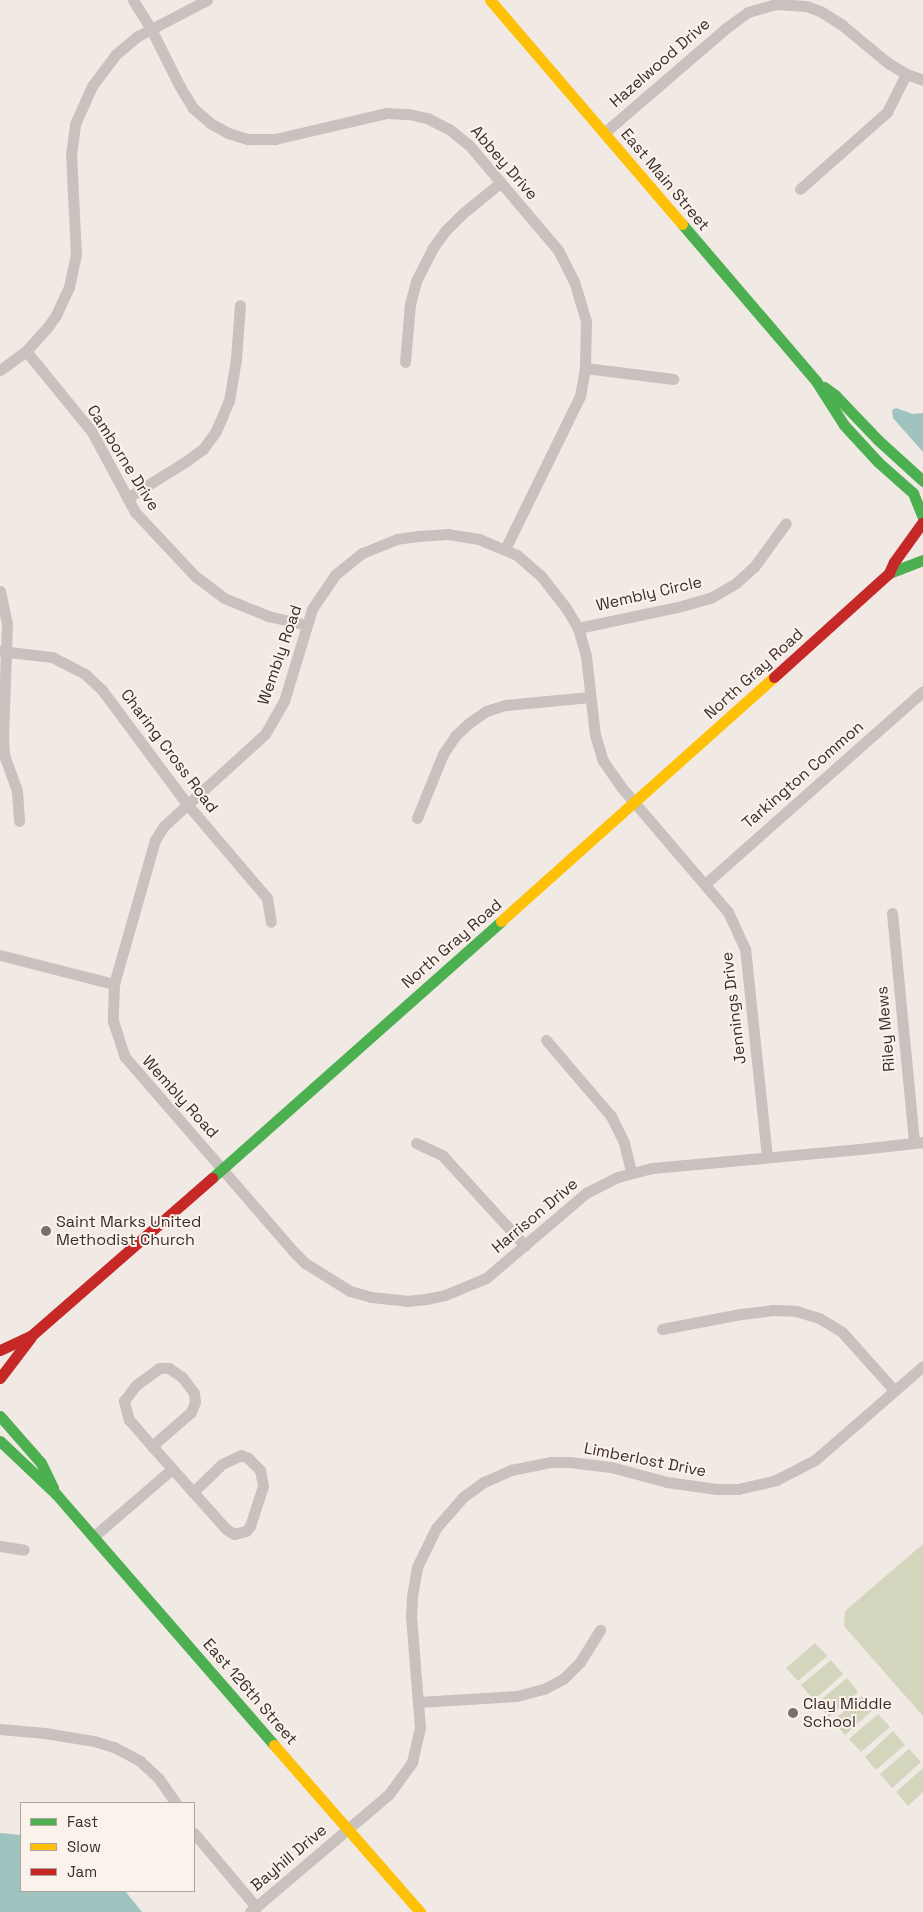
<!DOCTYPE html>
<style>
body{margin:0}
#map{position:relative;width:923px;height:1912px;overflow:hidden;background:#f0e9e4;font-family:"Space Grotesk",sans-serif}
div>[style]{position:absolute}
.green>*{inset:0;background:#d4d5bd}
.water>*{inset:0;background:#9fc4bf}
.street>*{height:11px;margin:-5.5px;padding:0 5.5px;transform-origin:5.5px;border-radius:5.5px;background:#c9c1bd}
.fast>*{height:11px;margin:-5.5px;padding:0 5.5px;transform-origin:5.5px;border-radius:5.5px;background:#4caf50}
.slow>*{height:11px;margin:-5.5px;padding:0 5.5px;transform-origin:5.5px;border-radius:5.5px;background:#ffc107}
.jam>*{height:11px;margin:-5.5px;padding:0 5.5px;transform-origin:5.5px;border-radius:5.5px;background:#c62828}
.dots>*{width:14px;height:14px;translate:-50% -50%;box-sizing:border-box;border:2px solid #fbf2ec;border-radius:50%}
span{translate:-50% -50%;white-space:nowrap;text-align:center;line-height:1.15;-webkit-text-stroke:4px #fbf2ec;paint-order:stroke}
.street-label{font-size:16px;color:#3b2d2a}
.poi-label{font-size:16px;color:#3b2d2a}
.left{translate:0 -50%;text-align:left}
.legend{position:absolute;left:20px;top:1802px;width:175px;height:90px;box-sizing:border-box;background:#fbf2ec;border:1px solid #aea39e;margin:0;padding:6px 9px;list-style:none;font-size:15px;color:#3b2d2a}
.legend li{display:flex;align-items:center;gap:10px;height:25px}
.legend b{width:25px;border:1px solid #aea39e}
</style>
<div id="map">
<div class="green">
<div style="clip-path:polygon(923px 1544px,923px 1716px,844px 1626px,845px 1611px)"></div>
<div style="clip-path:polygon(815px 1643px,827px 1656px,798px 1681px,786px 1668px)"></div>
<div style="clip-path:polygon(831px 1660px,843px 1674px,814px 1700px,801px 1685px)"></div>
<div style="clip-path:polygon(847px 1678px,858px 1692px,829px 1717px,817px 1703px)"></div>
<div style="clip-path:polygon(862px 1696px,874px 1709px,845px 1735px,833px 1721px)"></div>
<div style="clip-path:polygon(878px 1714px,890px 1727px,861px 1752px,849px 1739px)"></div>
<div style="clip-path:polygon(893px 1731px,905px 1745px,876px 1770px,865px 1757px)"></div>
<div style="clip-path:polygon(909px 1749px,921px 1762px,892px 1788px,880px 1774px)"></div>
<div style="clip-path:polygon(923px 1768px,923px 1792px,908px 1806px,896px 1792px)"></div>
</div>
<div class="water">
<div style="clip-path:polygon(896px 408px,913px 414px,923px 413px,923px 452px,893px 418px,892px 410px)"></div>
<div style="clip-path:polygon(0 1833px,21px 1835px,21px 1891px,125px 1891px,142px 1912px,0 1912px)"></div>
</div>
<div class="street">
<div style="left:133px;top:0;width:34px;rotate:58deg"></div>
<div style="left:151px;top:29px;width:63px;rotate:63.4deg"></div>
<div style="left:179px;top:85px;width:27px;rotate:59deg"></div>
<div style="left:193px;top:108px;width:23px;rotate:41deg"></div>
<div style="left:210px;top:123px;width:21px;rotate:29deg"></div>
<div style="left:228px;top:133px;width:21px;rotate:17deg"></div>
<div style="left:248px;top:139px;width:27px"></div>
<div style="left:275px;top:139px;width:115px;rotate:-13.1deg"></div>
<div style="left:387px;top:113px;width:22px;rotate:3deg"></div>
<div style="left:409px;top:114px;width:18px;rotate:13deg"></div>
<div style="left:427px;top:118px;width:25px;rotate:27deg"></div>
<div style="left:449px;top:129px;width:26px;rotate:39deg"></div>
<div style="left:469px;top:145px;width:138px;rotate:49.7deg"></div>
<div style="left:558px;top:250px;width:35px;rotate:63deg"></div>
<div style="left:574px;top:281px;width:42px;rotate:73.3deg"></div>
<div style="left:586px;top:321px;width:47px;rotate:91.2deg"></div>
<div style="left:585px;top:368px;width:28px;rotate:100deg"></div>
<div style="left:580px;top:396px;width:170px;rotate:116.1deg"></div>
<div style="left:604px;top:133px;width:161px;rotate:-40.7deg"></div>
<div style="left:726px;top:28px;width:27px;rotate:-36deg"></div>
<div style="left:748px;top:12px;width:29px;rotate:-16deg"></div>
<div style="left:776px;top:4px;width:30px;rotate:4deg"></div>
<div style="left:806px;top:6px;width:15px;rotate:20deg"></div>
<div style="left:820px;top:11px;width:26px;rotate:32deg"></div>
<div style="left:842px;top:25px;width:60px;rotate:39.6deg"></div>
<div style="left:888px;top:63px;width:21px;rotate:31deg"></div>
<div style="left:906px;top:74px;width:18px;rotate:19deg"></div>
<div style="left:800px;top:189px;width:116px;rotate:-41.5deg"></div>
<div style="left:887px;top:112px;width:42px;rotate:-63.4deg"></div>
<div style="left:26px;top:351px;width:104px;rotate:50.8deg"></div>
<div style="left:92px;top:432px;width:91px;rotate:61.7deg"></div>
<div style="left:135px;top:512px;width:88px;rotate:46.8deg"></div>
<div style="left:195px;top:576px;width:36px;rotate:37deg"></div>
<div style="left:224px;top:598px;width:48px;rotate:22.2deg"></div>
<div style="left:268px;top:616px;width:40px;rotate:13deg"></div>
<div style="left:405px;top:362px;width:58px;rotate:-85.1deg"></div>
<div style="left:410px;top:304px;width:24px;rotate:-75deg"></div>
<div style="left:416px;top:281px;width:36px;rotate:-63deg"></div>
<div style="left:432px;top:249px;width:22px;rotate:-54deg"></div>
<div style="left:445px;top:231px;width:24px;rotate:-45deg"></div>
<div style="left:462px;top:214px;width:49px;rotate:-39.2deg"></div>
<div style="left:585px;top:368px;width:89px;rotate:7.1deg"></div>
<div style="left:0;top:370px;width:32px;rotate:-36deg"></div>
<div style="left:26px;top:351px;width:31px;rotate:-48deg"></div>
<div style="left:47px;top:328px;width:16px;rotate:-55deg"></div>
<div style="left:56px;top:315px;width:31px;rotate:-65deg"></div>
<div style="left:69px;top:287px;width:33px;rotate:-78deg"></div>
<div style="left:76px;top:255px;width:101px;rotate:-92.8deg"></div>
<div style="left:71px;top:154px;width:30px;rotate:-82deg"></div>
<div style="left:75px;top:124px;width:42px;rotate:-65.9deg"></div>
<div style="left:92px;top:86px;width:39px;rotate:-53deg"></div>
<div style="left:115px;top:55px;width:30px;rotate:-40deg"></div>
<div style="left:138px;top:36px;width:78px;rotate:-27.6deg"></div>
<div style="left:127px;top:498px;width:68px;rotate:-31.8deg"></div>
<div style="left:185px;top:462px;width:22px;rotate:-36deg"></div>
<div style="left:203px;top:449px;width:22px;rotate:-54deg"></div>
<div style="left:216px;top:431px;width:33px;rotate:-67deg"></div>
<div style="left:229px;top:401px;width:43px;rotate:-80.5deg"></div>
<div style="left:236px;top:359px;width:54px;rotate:-85.8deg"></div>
<div style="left:0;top:591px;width:33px;rotate:78deg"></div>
<div style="left:7px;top:623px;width:113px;rotate:92deg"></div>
<div style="left:3px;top:736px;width:19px;rotate:87deg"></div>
<div style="left:4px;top:755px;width:38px;rotate:70deg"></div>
<div style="left:17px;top:791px;width:30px;rotate:86deg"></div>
<div style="left:578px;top:628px;width:102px;rotate:-11.9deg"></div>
<div style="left:678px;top:607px;width:35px;rotate:-16deg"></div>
<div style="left:712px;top:597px;width:28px;rotate:-30deg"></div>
<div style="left:736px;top:583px;width:24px;rotate:-42deg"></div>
<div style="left:754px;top:567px;width:54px;rotate:-54deg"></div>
<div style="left:0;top:651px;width:52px;rotate:6.6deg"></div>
<div style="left:52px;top:657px;width:37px;rotate:27deg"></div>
<div style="left:85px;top:674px;width:23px;rotate:43deg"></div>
<div style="left:102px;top:690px;width:142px;rotate:53.3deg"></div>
<div style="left:187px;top:804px;width:123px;rotate:49.6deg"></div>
<div style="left:267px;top:898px;width:24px;rotate:81deg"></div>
<div style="left:417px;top:818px;width:69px;rotate:-67.9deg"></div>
<div style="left:443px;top:754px;width:22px;rotate:-56deg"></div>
<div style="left:455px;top:736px;width:19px;rotate:-43deg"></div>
<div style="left:469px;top:723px;width:21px;rotate:-35deg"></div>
<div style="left:486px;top:711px;width:21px;rotate:-17deg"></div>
<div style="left:506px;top:705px;width:84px;rotate:-5.4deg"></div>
<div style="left:705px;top:884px;width:291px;rotate:-41.5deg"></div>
<div style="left:892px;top:913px;width:231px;rotate:84.5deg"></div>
<div style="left:0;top:955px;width:118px;rotate:14.3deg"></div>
<div style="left:546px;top:1040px;width:100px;rotate:49.5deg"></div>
<div style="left:611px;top:1116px;width:30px;rotate:64deg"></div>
<div style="left:624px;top:1143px;width:30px;rotate:76deg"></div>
<div style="left:416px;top:1143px;width:29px;rotate:25deg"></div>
<div style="left:442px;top:1155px;width:123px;rotate:47.6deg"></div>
<div style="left:767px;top:1157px;width:209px;rotate:-96deg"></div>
<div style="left:745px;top:949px;width:41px;rotate:-114.7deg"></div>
<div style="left:728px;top:912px;width:163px;rotate:-130.5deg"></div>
<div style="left:622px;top:788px;width:33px;rotate:-125deg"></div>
<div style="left:603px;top:761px;width:27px;rotate:-107deg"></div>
<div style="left:595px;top:735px;width:80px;rotate:-96.5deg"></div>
<div style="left:586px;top:656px;width:29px;rotate:-106deg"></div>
<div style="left:578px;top:628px;width:23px;rotate:-121deg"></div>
<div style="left:566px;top:608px;width:41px;rotate:-128deg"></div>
<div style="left:541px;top:576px;width:32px;rotate:-139deg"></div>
<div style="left:517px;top:555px;width:41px;rotate:-157.2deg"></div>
<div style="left:479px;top:539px;width:31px;rotate:-171deg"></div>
<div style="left:448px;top:534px;width:30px;rotate:176deg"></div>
<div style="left:418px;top:536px;width:21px;rotate:172deg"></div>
<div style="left:397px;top:539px;width:38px;rotate:158deg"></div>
<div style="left:362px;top:553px;width:35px;rotate:141deg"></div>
<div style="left:335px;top:575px;width:41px;rotate:124.1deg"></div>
<div style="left:312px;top:609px;width:96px;rotate:106.9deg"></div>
<div style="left:284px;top:701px;width:38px;rotate:120deg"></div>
<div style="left:265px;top:734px;width:137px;rotate:137.7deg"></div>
<div style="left:164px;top:826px;width:17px;rotate:123deg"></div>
<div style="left:155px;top:840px;width:150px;rotate:105.9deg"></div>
<div style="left:114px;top:984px;width:37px;rotate:92deg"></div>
<div style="left:113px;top:1021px;width:38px;rotate:72deg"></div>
<div style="left:125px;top:1057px;width:257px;rotate:49.1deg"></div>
<div style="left:293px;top:1251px;width:17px;rotate:45deg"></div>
<div style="left:305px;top:1263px;width:53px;rotate:31.9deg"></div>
<div style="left:350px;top:1291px;width:22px;rotate:16deg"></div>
<div style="left:371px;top:1297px;width:36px;rotate:6deg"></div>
<div style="left:407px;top:1301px;width:19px;rotate:-6deg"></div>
<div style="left:426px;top:1299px;width:19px;rotate:-12deg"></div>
<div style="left:445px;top:1295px;width:44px;rotate:-22.5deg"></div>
<div style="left:486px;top:1278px;width:131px;rotate:-40.4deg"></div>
<div style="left:586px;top:1193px;width:36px;rotate:-27deg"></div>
<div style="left:618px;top:1177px;width:35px;rotate:-15deg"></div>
<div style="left:652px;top:1168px;width:209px;rotate:-5.2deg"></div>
<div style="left:860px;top:1149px;width:63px;rotate:-6.3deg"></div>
<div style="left:662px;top:1329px;width:80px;rotate:-10.8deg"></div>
<div style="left:741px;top:1314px;width:31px;rotate:-7deg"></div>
<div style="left:772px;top:1310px;width:24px;rotate:2deg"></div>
<div style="left:796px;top:1311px;width:24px;rotate:17deg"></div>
<div style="left:819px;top:1318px;width:27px;rotate:31deg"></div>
<div style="left:842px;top:1332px;width:78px;rotate:48.1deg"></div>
<div style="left:159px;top:1368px;width:10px"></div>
<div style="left:169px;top:1368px;width:16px;rotate:35deg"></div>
<div style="left:182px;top:1377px;width:20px;rotate:53deg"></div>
<div style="left:194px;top:1393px;width:9px;rotate:84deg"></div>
<div style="left:195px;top:1402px;width:11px;rotate:112deg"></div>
<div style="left:191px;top:1412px;width:52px;rotate:138.9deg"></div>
<div style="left:152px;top:1446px;width:35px;rotate:-131deg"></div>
<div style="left:129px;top:1420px;width:20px;rotate:-105deg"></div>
<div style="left:124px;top:1401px;width:20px;rotate:-53deg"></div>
<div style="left:136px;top:1385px;width:29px;rotate:-36deg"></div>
<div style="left:152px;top:1446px;width:62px;rotate:48.3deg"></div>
<div style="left:241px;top:1455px;width:8px;rotate:23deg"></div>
<div style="left:248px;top:1458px;width:17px;rotate:45deg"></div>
<div style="left:260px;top:1470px;width:16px;rotate:79deg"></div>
<div style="left:263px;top:1486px;width:42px;rotate:108deg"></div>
<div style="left:250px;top:1526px;width:6px;rotate:129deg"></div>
<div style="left:246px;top:1531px;width:12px;rotate:166deg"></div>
<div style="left:234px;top:1534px;width:9px;rotate:-148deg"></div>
<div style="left:226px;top:1529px;width:50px;rotate:-131.7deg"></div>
<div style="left:193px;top:1492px;width:40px;rotate:-44deg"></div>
<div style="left:222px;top:1464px;width:21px;rotate:-25deg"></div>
<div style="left:93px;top:1537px;width:104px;rotate:-40.7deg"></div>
<div style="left:0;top:1546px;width:24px;rotate:9deg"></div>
<div style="left:418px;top:1702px;width:99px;rotate:-3.5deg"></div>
<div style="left:517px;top:1696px;width:28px;rotate:-15deg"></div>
<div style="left:544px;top:1689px;width:21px;rotate:-28deg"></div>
<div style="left:563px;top:1679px;width:24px;rotate:-45deg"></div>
<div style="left:580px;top:1662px;width:38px;rotate:-58deg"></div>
<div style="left:0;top:1729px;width:45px;rotate:5.1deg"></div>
<div style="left:45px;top:1733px;width:50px;rotate:9.3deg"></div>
<div style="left:94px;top:1741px;width:21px;rotate:17deg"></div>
<div style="left:114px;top:1747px;width:30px;rotate:28deg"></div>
<div style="left:140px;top:1761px;width:26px;rotate:43deg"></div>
<div style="left:159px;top:1779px;width:29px;rotate:55deg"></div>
<div style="left:194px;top:1833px;width:97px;rotate:50deg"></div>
<div style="left:250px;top:1912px;width:182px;rotate:-40.3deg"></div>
<div style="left:389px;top:1794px;width:39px;rotate:-54deg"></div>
<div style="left:412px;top:1762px;width:35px;rotate:-77deg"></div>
<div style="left:420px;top:1728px;width:111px;rotate:-94.6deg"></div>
<div style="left:411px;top:1617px;width:21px;rotate:-87deg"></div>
<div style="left:412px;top:1596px;width:29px;rotate:-80deg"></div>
<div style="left:417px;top:1567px;width:43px;rotate:-64deg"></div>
<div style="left:436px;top:1528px;width:41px;rotate:-48.9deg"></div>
<div style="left:463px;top:1497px;width:26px;rotate:-36deg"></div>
<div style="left:484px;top:1482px;width:30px;rotate:-24deg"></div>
<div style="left:511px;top:1470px;width:41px;rotate:-11.3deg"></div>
<div style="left:551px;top:1462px;width:18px"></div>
<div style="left:569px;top:1462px;width:42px;rotate:6.8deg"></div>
<div style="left:611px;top:1467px;width:58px;rotate:15deg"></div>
<div style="left:667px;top:1482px;width:50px;rotate:8deg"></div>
<div style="left:717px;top:1489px;width:21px"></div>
<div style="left:738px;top:1489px;width:39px;rotate:-13deg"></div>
<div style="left:776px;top:1480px;width:44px;rotate:-27.1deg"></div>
<div style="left:815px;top:1460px;width:143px;rotate:-41deg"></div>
</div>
<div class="fast">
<div style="left:682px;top:224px;width:206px;rotate:49.5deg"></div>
<div style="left:816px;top:381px;width:52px;rotate:57.5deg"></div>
<div style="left:844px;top:425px;width:50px;rotate:47.4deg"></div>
<div style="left:878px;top:462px;width:47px;rotate:41.5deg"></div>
<div style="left:913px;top:493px;width:27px;rotate:68deg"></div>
<div style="left:824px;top:387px;width:14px;rotate:36deg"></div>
<div style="left:835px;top:395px;width:62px;rotate:46.3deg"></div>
<div style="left:878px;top:440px;width:61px;rotate:42.3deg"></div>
<div style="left:889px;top:573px;width:36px;rotate:-21deg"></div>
<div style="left:212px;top:1178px;width:387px;rotate:-41.6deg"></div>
<div style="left:0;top:1416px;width:62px;rotate:48.9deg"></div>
<div style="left:41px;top:1463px;width:28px;rotate:64deg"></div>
<div style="left:0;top:1441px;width:77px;rotate:43.4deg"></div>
<div style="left:56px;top:1494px;width:332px;rotate:49deg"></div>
</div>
<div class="slow">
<div style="left:490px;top:0;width:295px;rotate:49.4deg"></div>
<div style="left:501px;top:921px;width:366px;rotate:-41.8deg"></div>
<div style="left:274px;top:1745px;width:222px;rotate:48.8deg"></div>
</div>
<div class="jam">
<div style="left:774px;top:677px;width:155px;rotate:-42.1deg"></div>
<div style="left:889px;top:573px;width:12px;rotate:-66deg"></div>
<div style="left:894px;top:562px;width:48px;rotate:-54.3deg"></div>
<div style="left:0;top:1350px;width:35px;rotate:-25deg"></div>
<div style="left:32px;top:1335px;width:239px;rotate:-41.1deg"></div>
<div style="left:0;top:1378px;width:51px;rotate:-52.9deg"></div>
</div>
<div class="dots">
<div style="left:46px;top:1231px;background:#7a6f6b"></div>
<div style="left:793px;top:1713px;background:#7a6f6b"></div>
</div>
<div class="street-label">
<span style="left:660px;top:63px;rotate:-41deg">Hazelwood Drive</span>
<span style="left:504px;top:163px;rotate:49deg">Abbey Drive</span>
<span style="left:665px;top:180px;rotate:50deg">East Main Street</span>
<span style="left:123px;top:458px;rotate:58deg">Camborne Drive</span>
<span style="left:649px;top:594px;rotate:-13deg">Wembly Circle</span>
<span style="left:280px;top:655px;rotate:-71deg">Wembly Road</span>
<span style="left:754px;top:674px;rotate:-42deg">North Gray Road</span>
<span style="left:169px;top:751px;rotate:53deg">Charing Cross Road</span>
<span style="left:803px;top:775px;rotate:-41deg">Tarkington Common</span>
<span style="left:452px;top:944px;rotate:-41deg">North Gray Road</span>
<span style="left:734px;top:1008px;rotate:-97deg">Jennings Drive</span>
<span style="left:886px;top:1029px;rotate:-95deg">Riley Mews</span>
<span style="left:180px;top:1097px;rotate:48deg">Wembly Road</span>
<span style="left:535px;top:1216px;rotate:-40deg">Harrison Drive</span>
<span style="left:645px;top:1460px;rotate:11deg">Limberlost Drive</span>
<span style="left:250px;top:1692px;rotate:49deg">East 126th Street</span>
<span style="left:289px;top:1858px;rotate:-40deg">Bayhill Drive</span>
</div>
<div class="poi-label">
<span class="left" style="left:56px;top:1231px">Saint Marks United<br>Methodist Church</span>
<span class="left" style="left:803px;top:1713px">Clay Middle<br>School</span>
</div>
<ul class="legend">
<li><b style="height:6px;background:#4caf50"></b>Fast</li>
<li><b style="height:6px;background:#ffc107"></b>Slow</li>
<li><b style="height:6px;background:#c62828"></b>Jam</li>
</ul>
</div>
